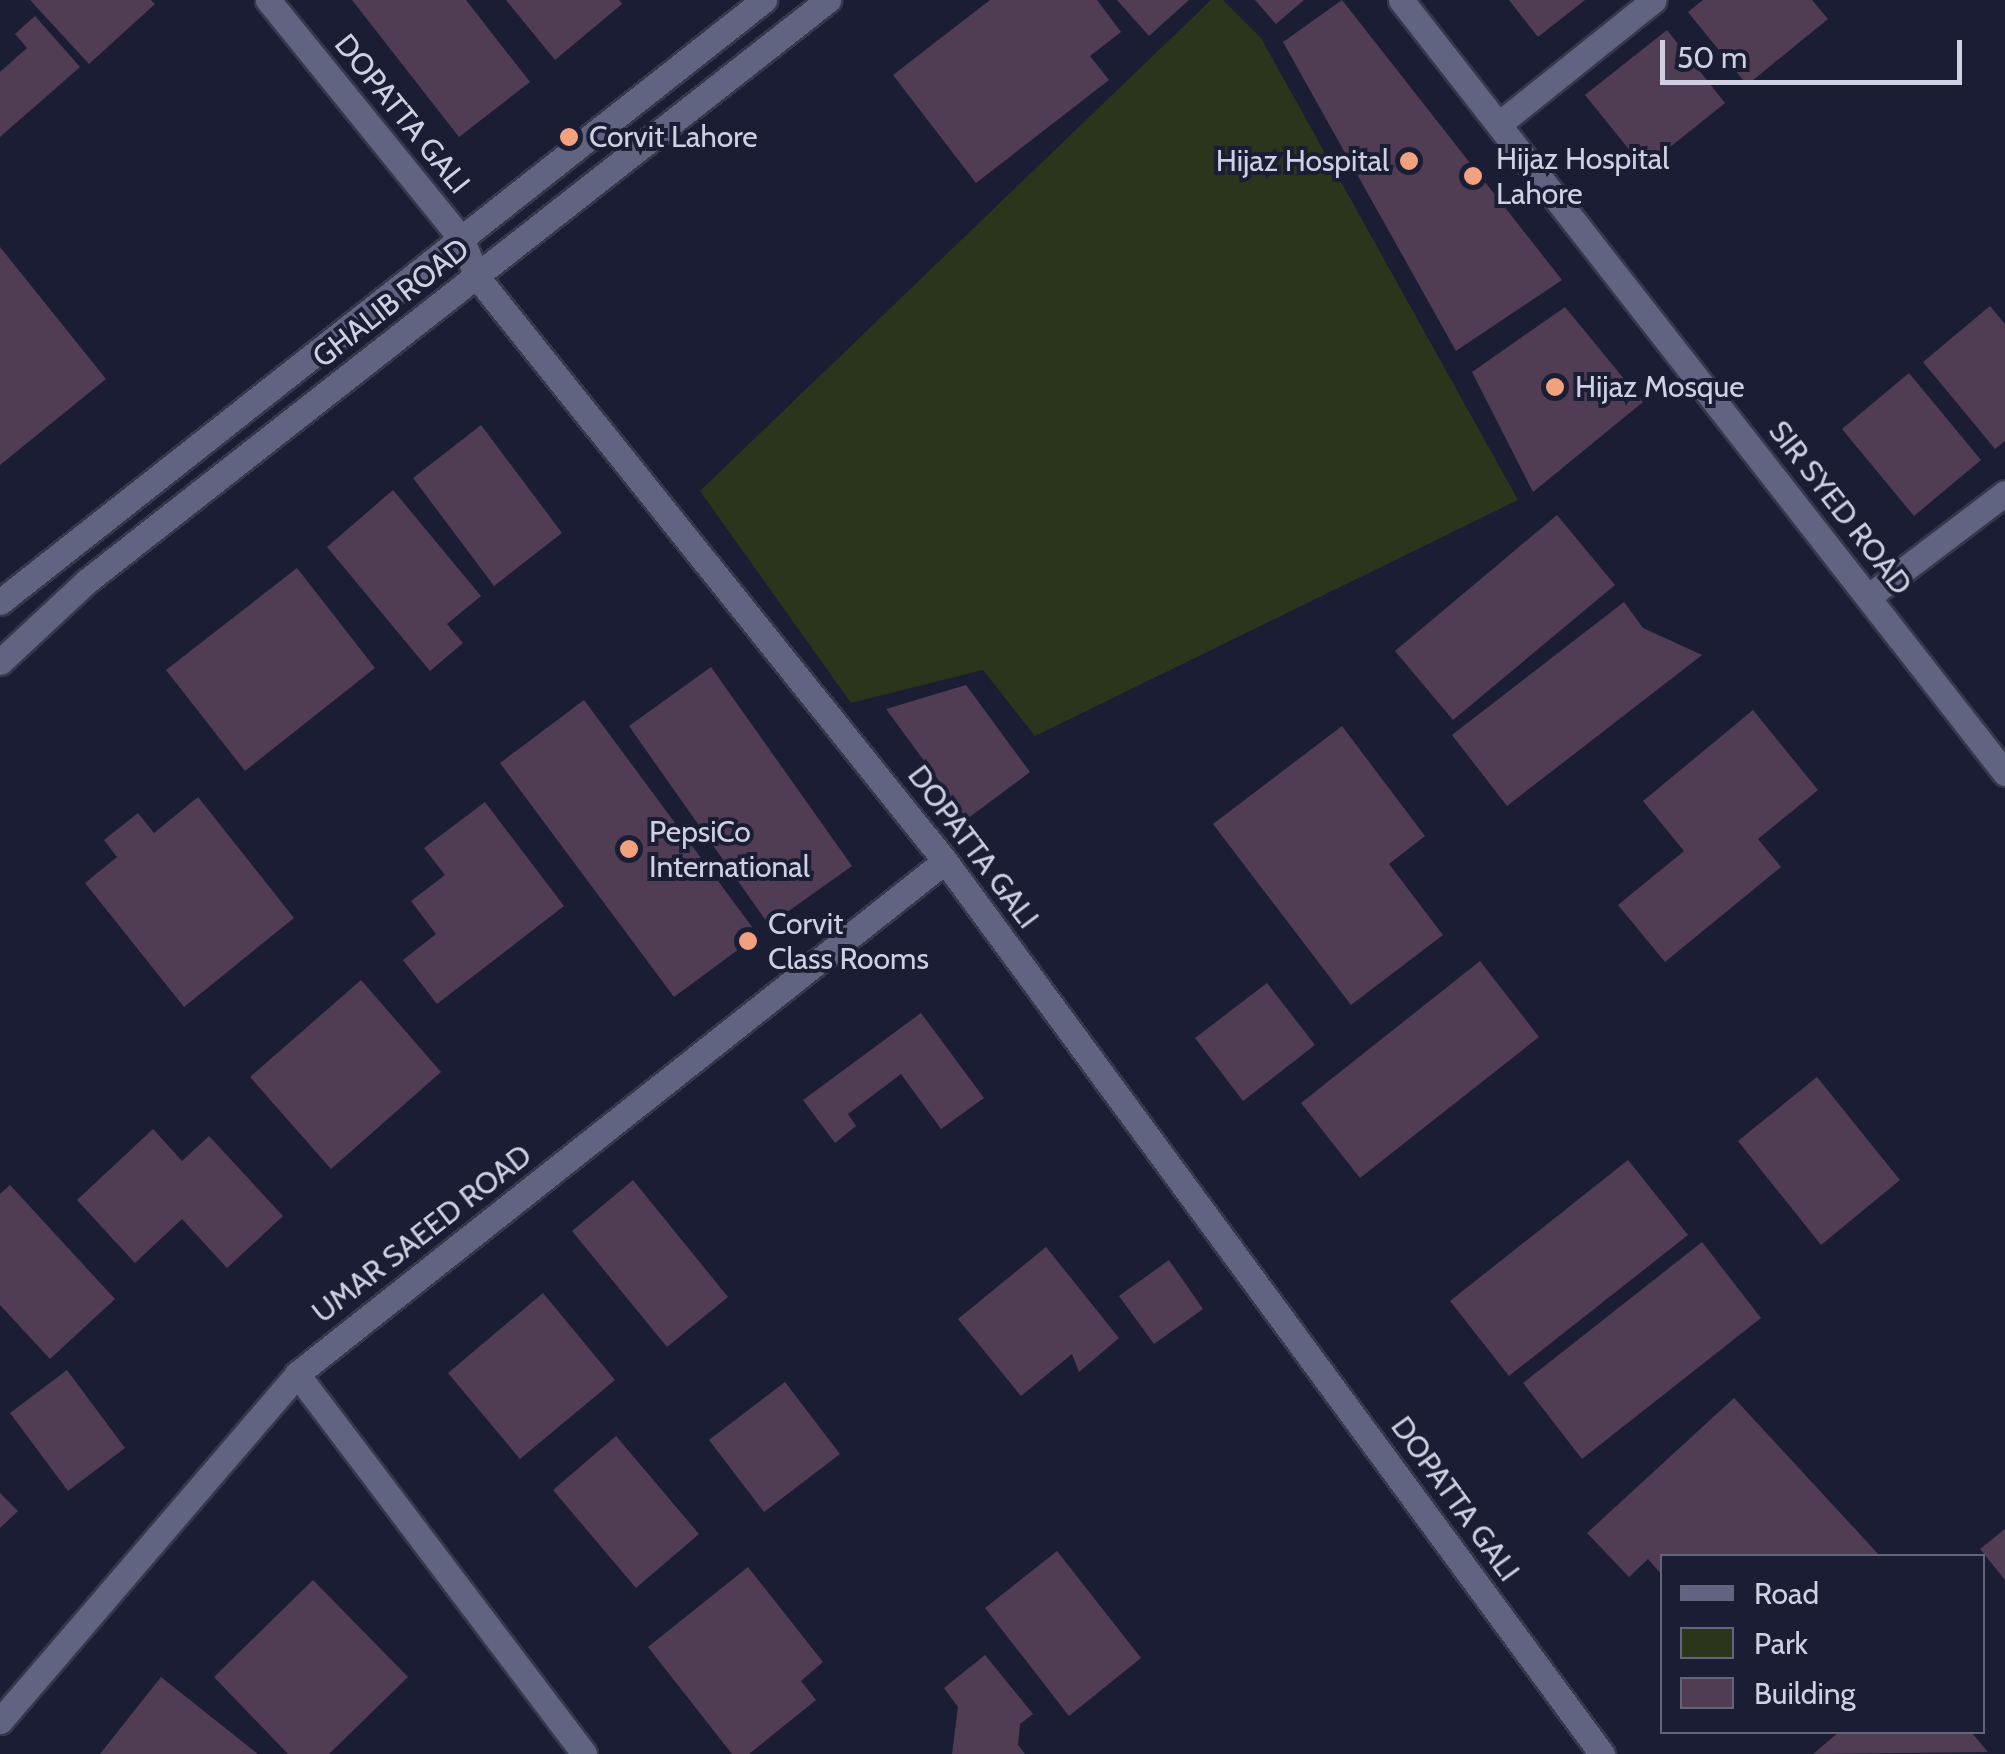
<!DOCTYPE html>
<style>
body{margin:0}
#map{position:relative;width:2005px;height:1754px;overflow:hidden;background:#1b1d35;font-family:Cabin,sans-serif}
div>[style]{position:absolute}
.green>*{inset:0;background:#2b351b}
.building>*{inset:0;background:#503d54}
.roads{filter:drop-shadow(2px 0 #37374c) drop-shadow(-2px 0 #37374c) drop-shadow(0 2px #37374c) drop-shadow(0 -2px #37374c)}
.minor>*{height:25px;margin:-12.5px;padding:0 12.5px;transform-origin:12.5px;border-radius:12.5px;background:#606480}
.dots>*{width:28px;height:28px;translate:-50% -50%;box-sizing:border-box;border:5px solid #1b1d35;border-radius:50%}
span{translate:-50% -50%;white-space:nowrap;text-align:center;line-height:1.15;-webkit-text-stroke:8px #1b1d35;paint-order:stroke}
.street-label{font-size:30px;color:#cfd1e2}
.poi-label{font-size:30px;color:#cfd1e2}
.left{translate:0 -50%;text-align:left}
.right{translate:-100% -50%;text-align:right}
.legend{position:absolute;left:1660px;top:1554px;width:325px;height:180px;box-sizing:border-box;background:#1b1d35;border:2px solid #63657a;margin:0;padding:12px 18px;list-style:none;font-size:30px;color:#cfd1e2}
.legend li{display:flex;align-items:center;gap:20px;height:50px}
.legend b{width:50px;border:2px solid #63657a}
.scale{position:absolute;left:1660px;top:40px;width:302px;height:45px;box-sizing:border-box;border:5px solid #cfd1e2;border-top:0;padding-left:12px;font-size:30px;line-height:35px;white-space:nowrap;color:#cfd1e2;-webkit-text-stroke:8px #1b1d35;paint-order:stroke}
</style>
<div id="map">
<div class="green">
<div style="clip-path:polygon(1211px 0,1223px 0,1261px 38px,1518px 500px,1035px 736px,983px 670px,851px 703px,700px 491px)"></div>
</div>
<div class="building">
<div style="clip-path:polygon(30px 0,151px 0,155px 4px,89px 64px)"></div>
<div style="clip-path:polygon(352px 0,466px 0,530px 82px,459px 137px)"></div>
<div style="clip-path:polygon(506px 0,619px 0,622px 4px,555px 60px)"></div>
<div style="clip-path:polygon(990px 0,1097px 0,1121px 32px,1090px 56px,1109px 80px,976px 183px,893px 75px)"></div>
<div style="clip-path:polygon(1117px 0,1189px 0,1149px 36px)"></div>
<div style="clip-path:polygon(1255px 0,1304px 0,1276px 24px)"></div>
<div style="clip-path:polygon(1342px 0,1562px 280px,1456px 351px,1283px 42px)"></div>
<div style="clip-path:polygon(1509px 0,1585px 0,1538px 37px)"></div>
<div style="clip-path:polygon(1703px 0,1812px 0,1828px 19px,1747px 85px,1688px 12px)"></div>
<div style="clip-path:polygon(35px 16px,80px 67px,0 137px,0 72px,27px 48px,15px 34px)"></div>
<div style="clip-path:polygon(1667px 30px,1725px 103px,1644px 168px,1585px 95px)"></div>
<div style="clip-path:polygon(0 247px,106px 379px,0 465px)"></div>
<div style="clip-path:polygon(1990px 306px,2005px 324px,2005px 441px,1995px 449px,1923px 362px)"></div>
<div style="clip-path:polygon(1565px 307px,1643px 402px,1533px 492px,1472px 372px)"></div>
<div style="clip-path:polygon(1909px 373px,1981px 460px,1914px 516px,1842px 429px)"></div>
<div style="clip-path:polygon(481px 425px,562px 533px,494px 586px,413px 478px)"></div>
<div style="clip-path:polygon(393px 490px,481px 596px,447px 624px,463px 643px,430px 671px,327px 547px)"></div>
<div style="clip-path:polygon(1557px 515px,1615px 585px,1453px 720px,1395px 651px)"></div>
<div style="clip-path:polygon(297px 568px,375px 668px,245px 771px,166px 670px)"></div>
<div style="clip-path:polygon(1624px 602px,1643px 628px,1702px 655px,1507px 806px,1452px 735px)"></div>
<div style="clip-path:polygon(711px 667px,852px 866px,769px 925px,629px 726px)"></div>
<div style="clip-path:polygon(966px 685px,1030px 772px,967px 819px,886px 709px)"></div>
<div style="clip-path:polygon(584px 700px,758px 935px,674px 997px,500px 763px)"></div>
<div style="clip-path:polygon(1753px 710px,1818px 790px,1758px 839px,1781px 867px,1665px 962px,1618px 905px,1684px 851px,1643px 801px)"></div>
<div style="clip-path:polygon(1342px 726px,1425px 836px,1389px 864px,1443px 935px,1351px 1005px,1213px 824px)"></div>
<div style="clip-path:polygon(198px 797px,294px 918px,184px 1007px,85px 883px,117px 857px,104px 840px,138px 813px,154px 833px)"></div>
<div style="clip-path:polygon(485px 802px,564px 906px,437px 1004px,403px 960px,436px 934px,411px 901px,445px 875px,424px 848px)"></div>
<div style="clip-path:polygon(1480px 961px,1539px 1037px,1360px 1178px,1301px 1103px)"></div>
<div style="clip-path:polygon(361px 980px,441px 1072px,331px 1169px,250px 1077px)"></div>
<div style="clip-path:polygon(1267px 983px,1315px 1045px,1243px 1101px,1195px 1038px)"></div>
<div style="clip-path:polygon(921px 1013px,984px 1098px,941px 1129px,901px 1074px,848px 1114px,856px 1126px,835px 1143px,803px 1100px)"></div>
<div style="clip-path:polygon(1817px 1077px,1900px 1180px,1821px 1245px,1738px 1141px)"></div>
<div style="clip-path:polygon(153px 1129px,182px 1161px,209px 1136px,283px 1216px,227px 1268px,182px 1219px,135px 1263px,77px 1200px)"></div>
<div style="clip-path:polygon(1628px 1160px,1688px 1235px,1509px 1376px,1450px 1301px)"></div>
<div style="clip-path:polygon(633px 1180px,728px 1297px,667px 1347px,572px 1231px)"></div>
<div style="clip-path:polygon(10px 1185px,115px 1299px,50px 1359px,0 1305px,0 1194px)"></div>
<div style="clip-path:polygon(1702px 1242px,1761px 1318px,1582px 1459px,1523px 1383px)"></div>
<div style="clip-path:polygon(1046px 1247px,1119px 1338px,1079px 1372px,1072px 1354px,1021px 1396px,958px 1319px)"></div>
<div style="clip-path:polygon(1169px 1260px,1203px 1309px,1154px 1344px,1119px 1296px)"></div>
<div style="clip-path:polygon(543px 1293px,615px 1380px,520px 1459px,448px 1373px)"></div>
<div style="clip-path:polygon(67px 1370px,125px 1448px,68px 1491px,10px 1413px)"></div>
<div style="clip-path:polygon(785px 1382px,840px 1454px,764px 1512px,709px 1440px)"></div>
<div style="clip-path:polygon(1734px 1398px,1880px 1556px,1662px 1556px,1662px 1575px,1648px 1559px,1629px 1577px,1587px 1533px)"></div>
<div style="clip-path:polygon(616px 1436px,699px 1534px,636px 1588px,553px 1490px)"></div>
<div style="clip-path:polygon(0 1493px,18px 1511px,0 1528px)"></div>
<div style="clip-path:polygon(2005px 1529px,2005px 1580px,1980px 1549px)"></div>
<div style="clip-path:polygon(1057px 1551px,1141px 1658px,1069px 1716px,985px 1608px)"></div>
<div style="clip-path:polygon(748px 1567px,823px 1662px,801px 1681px,816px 1700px,749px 1754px,732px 1754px,648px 1647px)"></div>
<div style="clip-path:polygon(313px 1580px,408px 1677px,329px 1754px,288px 1754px,214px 1677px)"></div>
<div style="clip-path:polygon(985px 1655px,1033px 1714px,1020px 1724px,1018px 1745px,1025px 1754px,952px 1754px,958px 1707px,944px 1688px)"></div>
<div style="clip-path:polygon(161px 1677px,258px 1754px,100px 1754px)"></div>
<div style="clip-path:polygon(1839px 1732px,1971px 1732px,1988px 1752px,1813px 1754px)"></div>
</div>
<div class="roads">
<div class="minor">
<div style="left:268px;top:0;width:306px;rotate:51deg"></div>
<div style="left:461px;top:238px;width:42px;rotate:67.7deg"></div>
<div style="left:477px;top:277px;width:748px;rotate:51.29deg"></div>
<div style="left:945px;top:861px;width:1109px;rotate:53.66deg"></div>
<div style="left:1401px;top:0;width:981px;rotate:52deg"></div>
<div style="left:1499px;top:124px;width:198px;rotate:-38.7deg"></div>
<div style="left:1868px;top:597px;width:172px;rotate:-37.2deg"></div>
<div style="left:0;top:602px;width:973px;rotate:-38.24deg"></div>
<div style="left:0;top:662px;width:119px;rotate:-43deg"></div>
<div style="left:87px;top:581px;width:942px;rotate:-38.1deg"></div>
<div style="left:297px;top:1374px;width:476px;rotate:52.9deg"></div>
<div style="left:0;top:1721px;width:457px;rotate:-49.4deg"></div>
<div style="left:297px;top:1374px;width:826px;rotate:-38.37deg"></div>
</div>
</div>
<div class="dots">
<div style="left:569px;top:137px;background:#f2a17e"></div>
<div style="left:1409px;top:161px;background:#f2a17e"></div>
<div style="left:1473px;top:176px;background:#f2a17e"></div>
<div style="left:1555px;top:387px;background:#f2a17e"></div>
<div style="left:629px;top:849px;background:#f2a17e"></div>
<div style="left:748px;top:941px;background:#f2a17e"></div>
</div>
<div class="street-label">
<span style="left:402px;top:114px;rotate:51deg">DOPATTA GALI</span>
<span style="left:391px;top:303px;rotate:-38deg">GHALIB ROAD</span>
<span style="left:1840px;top:508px;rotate:52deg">SIR SYED ROAD</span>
<span style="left:973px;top:847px;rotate:53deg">DOPATTA GALI</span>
<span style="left:422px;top:1234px;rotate:-38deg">UMAR SAEED ROAD</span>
<span style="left:1455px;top:1499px;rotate:54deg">DOPATTA GALI</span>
</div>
<div class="poi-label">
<span class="left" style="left:589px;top:137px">Corvit Lahore</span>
<span class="left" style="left:1496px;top:176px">Hijaz Hospital<br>Lahore</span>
<span class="right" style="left:1389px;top:161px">Hijaz Hospital</span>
<span class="left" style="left:1575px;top:387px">Hijaz Mosque</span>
<span class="left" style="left:649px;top:849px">PepsiCo<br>International</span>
<span class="left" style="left:768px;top:941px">Corvit<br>Class Rooms</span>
</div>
<ul class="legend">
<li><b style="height:12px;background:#606480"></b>Road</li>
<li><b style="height:28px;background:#2b351b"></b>Park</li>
<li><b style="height:28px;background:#503d54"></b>Building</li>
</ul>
<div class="scale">50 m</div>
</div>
